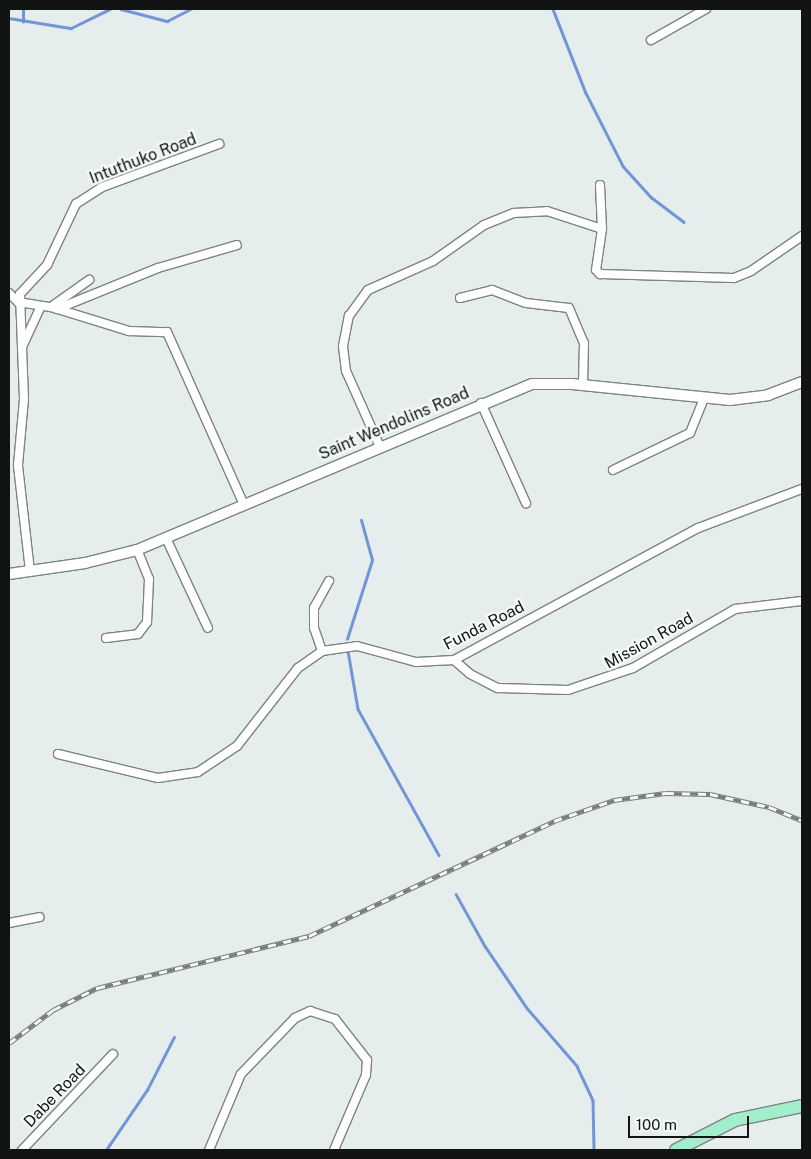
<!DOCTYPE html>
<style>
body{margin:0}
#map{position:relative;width:811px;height:1159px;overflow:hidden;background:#e6eded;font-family:"Public Sans",sans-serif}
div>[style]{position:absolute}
.stream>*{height:2.5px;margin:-1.25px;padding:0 1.25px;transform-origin:1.25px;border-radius:1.25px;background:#7295d8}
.roads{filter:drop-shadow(1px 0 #7d8383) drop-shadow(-1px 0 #7d8383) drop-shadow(0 1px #7d8383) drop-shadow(0 -1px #7d8383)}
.minor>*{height:8px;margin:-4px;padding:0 4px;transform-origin:4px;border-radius:4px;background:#fff}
.tertiary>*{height:10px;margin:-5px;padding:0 5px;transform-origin:5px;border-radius:5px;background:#fff}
.trunk>*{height:12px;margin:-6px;padding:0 6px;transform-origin:6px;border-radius:6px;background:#a3eeca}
.rail>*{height:4.5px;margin-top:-2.25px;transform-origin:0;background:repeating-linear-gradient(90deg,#f4fafa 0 8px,#777c7c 0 16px);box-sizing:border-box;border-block:1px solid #777c7c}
span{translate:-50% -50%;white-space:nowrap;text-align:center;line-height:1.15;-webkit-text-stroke:4.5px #f4fafa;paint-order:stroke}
.street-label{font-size:16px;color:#121414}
.frame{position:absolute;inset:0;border:10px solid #121414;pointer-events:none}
.scale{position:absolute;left:628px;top:1116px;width:121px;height:22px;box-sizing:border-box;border:2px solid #121414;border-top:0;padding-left:6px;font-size:15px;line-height:18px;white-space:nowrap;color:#121414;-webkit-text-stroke:4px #f4fafa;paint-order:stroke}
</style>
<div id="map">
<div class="stream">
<div style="left:121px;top:9px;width:48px;rotate:14.6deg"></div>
<div style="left:167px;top:21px;width:27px;rotate:-27deg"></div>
<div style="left:553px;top:9px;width:90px;rotate:68.6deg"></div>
<div style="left:586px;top:93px;width:82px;rotate:63.1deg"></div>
<div style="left:623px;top:166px;width:42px;rotate:47.9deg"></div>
<div style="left:651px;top:197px;width:41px;rotate:37.1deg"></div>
<div style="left:9px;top:18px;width:63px;rotate:9.2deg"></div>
<div style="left:71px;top:28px;width:43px;rotate:-26deg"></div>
<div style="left:23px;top:22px;width:13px;rotate:-90deg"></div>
<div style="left:347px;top:639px;width:83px;rotate:-72.4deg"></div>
<div style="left:372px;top:560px;width:41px;rotate:-105.4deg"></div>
<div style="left:348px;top:651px;width:59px;rotate:80.2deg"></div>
<div style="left:358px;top:709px;width:167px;rotate:61deg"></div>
<div style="left:456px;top:894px;width:60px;rotate:60.9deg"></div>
<div style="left:485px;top:946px;width:75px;rotate:55.9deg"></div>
<div style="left:527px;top:1008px;width:77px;rotate:49.2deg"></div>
<div style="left:577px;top:1066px;width:38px;rotate:65deg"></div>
<div style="left:593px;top:1101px;width:49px;rotate:88.8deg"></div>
<div style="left:106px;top:1150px;width:73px;rotate:-55.7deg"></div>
<div style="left:147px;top:1090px;width:59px;rotate:-63deg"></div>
</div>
<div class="roads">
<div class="minor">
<div style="left:651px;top:40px;width:63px;rotate:-29.4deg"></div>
<div style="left:600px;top:185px;width:44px;rotate:87.4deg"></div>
<div style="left:602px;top:229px;width:41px;rotate:98.3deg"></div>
<div style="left:596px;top:270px;width:6px;rotate:45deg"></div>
<div style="left:600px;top:274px;width:134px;rotate:1.7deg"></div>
<div style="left:734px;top:278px;width:18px;rotate:-22deg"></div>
<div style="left:751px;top:271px;width:62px;rotate:-34.5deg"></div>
<div style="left:9px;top:293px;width:13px;rotate:45deg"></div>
<div style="left:18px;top:302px;width:33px;rotate:9deg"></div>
<div style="left:51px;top:307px;width:82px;rotate:17.1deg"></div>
<div style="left:129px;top:331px;width:38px;rotate:2deg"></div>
<div style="left:167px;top:332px;width:189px;rotate:66deg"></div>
<div style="left:460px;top:298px;width:33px;rotate:-14deg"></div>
<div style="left:492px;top:290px;width:36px;rotate:21deg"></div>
<div style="left:526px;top:303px;width:43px;rotate:6.6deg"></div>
<div style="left:569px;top:308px;width:38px;rotate:67deg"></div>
<div style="left:584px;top:343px;width:42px;rotate:91.4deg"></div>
<div style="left:51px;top:307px;width:47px;rotate:-35.4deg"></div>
<div style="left:57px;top:309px;width:109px;rotate:-22.1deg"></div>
<div style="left:158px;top:268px;width:82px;rotate:-16.2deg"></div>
<div style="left:22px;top:347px;width:45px;rotate:-65.1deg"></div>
<div style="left:481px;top:403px;width:110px;rotate:65.8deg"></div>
<div style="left:380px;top:447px;width:83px;rotate:-114.1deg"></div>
<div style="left:346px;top:371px;width:25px;rotate:-97deg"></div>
<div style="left:343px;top:346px;width:31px;rotate:-79deg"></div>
<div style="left:349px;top:316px;width:32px;rotate:-54deg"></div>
<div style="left:368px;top:290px;width:71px;rotate:-24deg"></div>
<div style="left:433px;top:261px;width:62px;rotate:-35.2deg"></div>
<div style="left:484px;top:225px;width:32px;rotate:-22deg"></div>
<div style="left:514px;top:213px;width:33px;rotate:-3deg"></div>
<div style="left:547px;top:211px;width:58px;rotate:18.1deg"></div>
<div style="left:613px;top:470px;width:85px;rotate:-25.7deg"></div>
<div style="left:690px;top:433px;width:38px;rotate:-68deg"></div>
<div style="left:166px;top:538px;width:99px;rotate:65deg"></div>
<div style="left:30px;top:571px;width:107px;rotate:-96.5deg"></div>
<div style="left:18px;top:465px;width:66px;rotate:-84.8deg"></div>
<div style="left:24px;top:399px;width:105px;rotate:-92.2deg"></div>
<div style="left:20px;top:294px;width:40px;rotate:-47deg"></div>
<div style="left:47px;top:265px;width:68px;rotate:-64.6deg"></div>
<div style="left:76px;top:204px;width:31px;rotate:-33deg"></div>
<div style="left:102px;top:187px;width:125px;rotate:-20.2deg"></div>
<div style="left:106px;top:638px;width:32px;rotate:-7deg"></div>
<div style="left:138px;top:634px;width:15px;rotate:-53deg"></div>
<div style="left:147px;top:622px;width:43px;rotate:-87.3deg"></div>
<div style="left:149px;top:579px;width:31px;rotate:-112deg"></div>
<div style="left:322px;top:651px;width:24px;rotate:-109deg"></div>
<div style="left:314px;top:628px;width:20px;rotate:-90deg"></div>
<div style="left:314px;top:608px;width:31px;rotate:-61deg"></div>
<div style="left:454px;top:660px;width:21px;rotate:41deg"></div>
<div style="left:470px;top:674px;width:31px;rotate:27deg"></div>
<div style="left:498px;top:688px;width:70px;rotate:1.6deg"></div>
<div style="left:568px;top:690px;width:69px;rotate:-18.7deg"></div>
<div style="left:633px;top:668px;width:118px;rotate:-30deg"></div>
<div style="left:735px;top:609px;width:67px;rotate:-6.8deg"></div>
<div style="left:58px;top:754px;width:103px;rotate:13.5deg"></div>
<div style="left:158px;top:778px;width:40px;rotate:-8.5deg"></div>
<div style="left:198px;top:772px;width:47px;rotate:-33.7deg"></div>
<div style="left:237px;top:746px;width:99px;rotate:-52deg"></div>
<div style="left:298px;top:668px;width:29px;rotate:-35deg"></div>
<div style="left:322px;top:651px;width:35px;rotate:-8deg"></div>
<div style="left:357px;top:646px;width:61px;rotate:15.2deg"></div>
<div style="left:416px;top:662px;width:38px;rotate:-3deg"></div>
<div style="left:454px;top:660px;width:277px;rotate:-28.4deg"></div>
<div style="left:698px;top:528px;width:111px;rotate:-20.6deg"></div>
<div style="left:9px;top:923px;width:31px;rotate:-11deg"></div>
<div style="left:22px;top:1150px;width:132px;rotate:-46.5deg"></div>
<div style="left:209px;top:1150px;width:82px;rotate:-67.2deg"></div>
<div style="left:241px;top:1074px;width:78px;rotate:-46deg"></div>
<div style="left:295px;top:1018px;width:17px;rotate:-25deg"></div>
<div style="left:310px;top:1011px;width:26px;rotate:18deg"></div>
<div style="left:335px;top:1019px;width:52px;rotate:52deg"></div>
<div style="left:367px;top:1060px;width:15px;rotate:94deg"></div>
<div style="left:366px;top:1075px;width:82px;rotate:113.1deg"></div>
</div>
<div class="tertiary">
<div style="left:9px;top:574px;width:77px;rotate:-8.2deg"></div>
<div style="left:85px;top:563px;width:54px;rotate:-14deg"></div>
<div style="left:137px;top:550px;width:428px;rotate:-22.8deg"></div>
<div style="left:532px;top:384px;width:40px"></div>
<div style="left:572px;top:384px;width:159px;rotate:5.8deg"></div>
<div style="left:730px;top:400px;width:38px;rotate:-7deg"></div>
<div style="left:768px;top:395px;width:36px;rotate:-21deg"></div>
</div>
<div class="trunk">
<div style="left:676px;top:1150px;width:66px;rotate:-27deg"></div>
<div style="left:735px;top:1120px;width:68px;rotate:-11.8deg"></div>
</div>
</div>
<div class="rail">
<div style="left:9px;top:1043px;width:55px;rotate:-36.9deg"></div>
<div style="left:53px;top:1010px;width:49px;rotate:-26.6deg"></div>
<div style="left:97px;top:988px;width:218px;rotate:-13.8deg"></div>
<div style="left:309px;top:936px;width:271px;rotate:-25.1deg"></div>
<div style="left:554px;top:821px;width:64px;rotate:-19.3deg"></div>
<div style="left:614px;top:800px;width:52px;rotate:-7.7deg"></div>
<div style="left:666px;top:793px;width:44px;rotate:1.3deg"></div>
<div style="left:710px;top:794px;width:60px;rotate:12.4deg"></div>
<div style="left:769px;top:807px;width:35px;rotate:22deg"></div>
</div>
<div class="street-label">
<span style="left:143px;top:159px;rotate:-21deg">Intuthuko Road</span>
<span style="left:394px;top:424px;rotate:-23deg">Saint Wendolins Road</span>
<span style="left:484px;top:626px;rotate:-27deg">Funda Road</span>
<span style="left:649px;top:641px;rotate:-29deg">Mission Road</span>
<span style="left:55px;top:1096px;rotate:-46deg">Dabe Road</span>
</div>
<div class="frame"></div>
<div class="scale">100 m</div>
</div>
